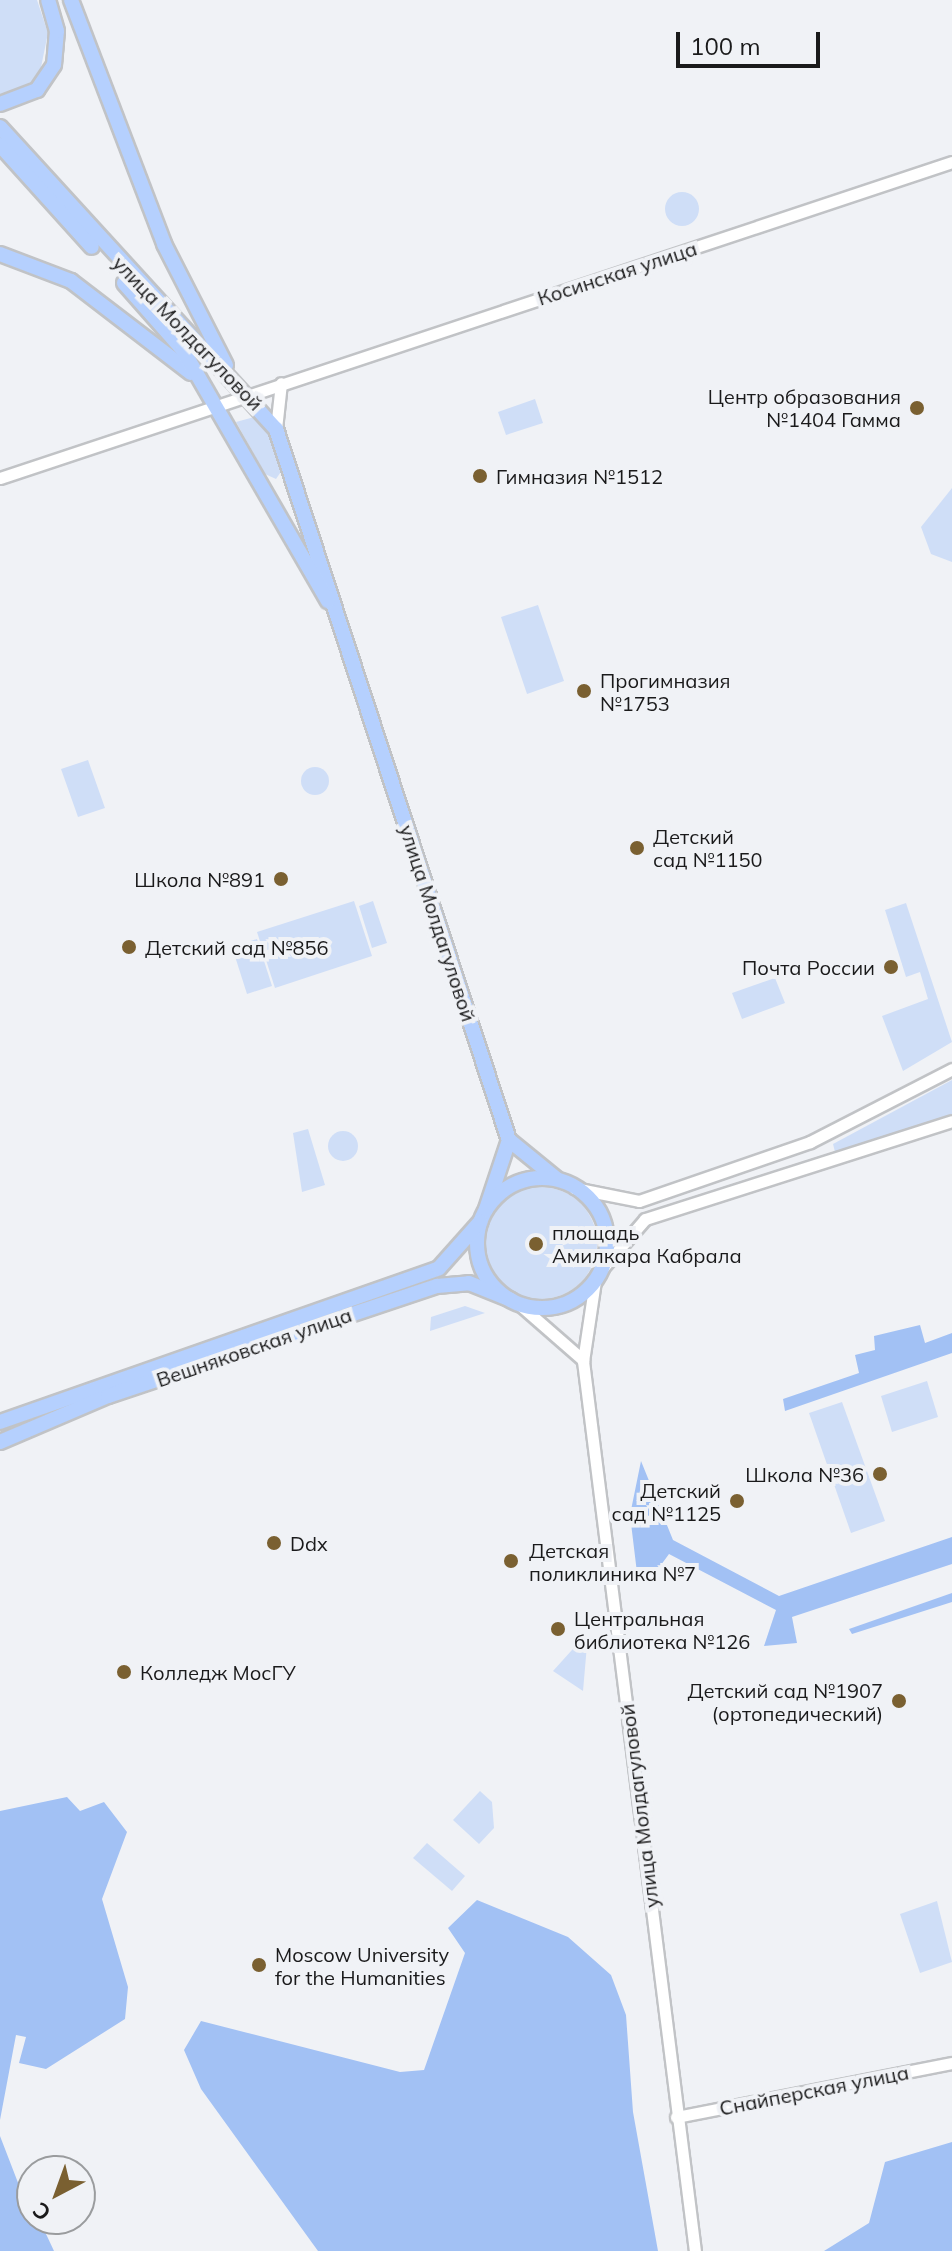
<!DOCTYPE html>
<meta charset="utf-8">
<style>
body{margin:0}
#map{position:relative;width:952px;height:2251px;overflow:hidden;background:#f0f2f6;font-family:Mulish,sans-serif}
div>[style]{position:absolute}
.green>*{inset:0;background:#cfdef7}
.round{border-radius:50%}
.forest>*{inset:0;background:#a2c1f4}
.roads{filter:drop-shadow(2px 0 #c1c3c6) drop-shadow(-2px 0 #c1c3c6) drop-shadow(0 2px #c1c3c6) drop-shadow(0 -2px #c1c3c6)}
.minor>*{height:11px;margin:-5.5px;padding:0 5.5px;transform-origin:5.5px;border-radius:5.5px;background:#fff}
.major>*{height:14px;margin:-7px;padding:0 7px;transform-origin:7px;border-radius:7px;background:#b5d0fe}
.major>.ring{margin:-7px;padding:0;box-sizing:content-box;background:none;border:14px solid #b5d0fe;border-radius:50%}
.dots>*{width:22px;height:22px;translate:-50% -50%;box-sizing:border-box;border:4px solid #f0f2f6;border-radius:50%}
span{translate:-50% -50%;white-space:nowrap;text-align:center;line-height:1.15;-webkit-text-stroke:8px #f0f2f6;paint-order:stroke}
.street-label{font-size:20px;color:#1a1a1b}
.poi-label{font-size:20px;color:#1a1a1b}
.right{translate:-100% -50%;text-align:right}
.left{translate:0 -50%;text-align:left}
.north{position:absolute;left:16px;top:2155px;width:80px;height:80px;box-sizing:border-box;background:#f0f2f6;border:2px solid #9a9c9e;border-radius:50%;rotate:221deg;font-size:22px;font-weight:700;line-height:32px;text-align:center;color:#1a1a1b}
.north::after{content:'';display:block;margin:auto;width:28px;height:36px;background:#7a6031;clip-path:polygon(50% 0,100% 100%,50% 72%,0 100%)}
.scale{position:absolute;left:676px;top:32px;width:144px;height:36px;box-sizing:border-box;border:4px solid #1a1a1b;border-top:0;padding-left:10px;font-size:24px;line-height:28px;white-space:nowrap;color:#1a1a1b;-webkit-text-stroke:6px #f0f2f6;paint-order:stroke}
</style>
<div id="map">
<div class="green">
<div style="clip-path:polygon(0 0,37px 0,48px 33px,39px 77px,13px 93px,0 94px)"></div>
<div class="round" style="left:665px;top:192px;width:34px;height:34px"></div>
<div style="clip-path:polygon(535px 399px,543px 423px,506px 435px,498px 412px)"></div>
<div style="clip-path:polygon(261px 415px,285px 466px,276px 479px,265px 474px,236px 422px)"></div>
<div style="clip-path:polygon(952px 488px,952px 562px,931px 554px,921px 527px)"></div>
<div style="clip-path:polygon(538px 605px,564px 681px,527px 694px,501px 617px)"></div>
<div style="clip-path:polygon(88px 760px,105px 808px,78px 817px,61px 769px)"></div>
<div class="round" style="left:301px;top:767px;width:28px;height:28px"></div>
<div style="clip-path:polygon(354px 901px,372px 956px,275px 988px,257px 932px)"></div>
<div style="clip-path:polygon(373px 901px,387px 943px,372px 948px,359px 906px)"></div>
<div style="clip-path:polygon(906px 903px,952px 1042px,903px 1071px,882px 1016px,928px 999px,920px 972px,906px 977px,885px 910px)"></div>
<div style="clip-path:polygon(257px 939px,272px 986px,247px 994px,232px 947px)"></div>
<div style="clip-path:polygon(775px 978px,785px 1003px,742px 1019px,732px 993px)"></div>
<div style="clip-path:polygon(952px 1080px,952px 1114px,835px 1152px,833px 1144px)"></div>
<div style="clip-path:polygon(308px 1129px,325px 1185px,302px 1192px,293px 1133px)"></div>
<div class="round" style="left:328px;top:1131px;width:30px;height:30px"></div>
<div class="round" style="left:485px;top:1187px;width:112px;height:112px"></div>
<div style="clip-path:polygon(465px 1306px,485px 1313px,430px 1331px,431px 1317px)"></div>
<div style="clip-path:polygon(927px 1381px,938px 1417px,892px 1432px,881px 1396px)"></div>
<div style="clip-path:polygon(842px 1402px,885px 1521px,851px 1533px,809px 1413px)"></div>
<div style="clip-path:polygon(581px 1640px,587px 1645px,583px 1691px,553px 1671px)"></div>
<div style="clip-path:polygon(480px 1791px,492px 1802px,494px 1828px,479px 1844px,453px 1820px)"></div>
<div style="clip-path:polygon(427px 1843px,465px 1876px,452px 1891px,413px 1858px)"></div>
<div style="clip-path:polygon(937px 1901px,952px 1962px,920px 1973px,900px 1914px)"></div>
</div>
<div class="forest">
<div style="clip-path:polygon(920px 1325px,925px 1343px,952px 1333px,952px 1353px,785px 1411px,783px 1399px,859px 1373px,855px 1355px,875px 1350px,874px 1336px)"></div>
<div style="clip-path:polygon(641px 1461px,673px 1540px,779px 1596px,952px 1537px,952px 1564px,792px 1617px,797px 1643px,764px 1646px,776px 1610px,669px 1554px,650px 1580px,638px 1581px,630px 1515px)"></div>
<div style="clip-path:polygon(952px 1593px,952px 1602px,852px 1634px,849px 1629px)"></div>
<div style="clip-path:polygon(67px 1797px,80px 1811px,104px 1802px,127px 1832px,102px 1899px,128px 1987px,125px 2019px,46px 2069px,19px 2063px,26px 2037px,16px 2035px,0 2120px,0 1811px)"></div>
<div style="clip-path:polygon(477px 1900px,568px 1937px,611px 1975px,626px 2015px,633px 2112px,658px 2251px,318px 2251px,201px 2089px,184px 2050px,201px 2021px,400px 2072px,424px 2070px,465px 1953px,448px 1928px)"></div>
<div style="clip-path:polygon(0 2136px,32px 2219px,39px 2219px,54px 2251px,0 2251px)"></div>
<div style="clip-path:polygon(952px 2142px,952px 2251px,824px 2251px,869px 2223px,885px 2162px)"></div>
</div>
<div class="roads">
<div class="minor">
<div style="left:276px;top:429px;width:46px;rotate:-83.8deg"></div>
<div style="left:0;top:478px;width:1003px;rotate:-18.36deg"></div>
<div style="left:574px;top:1188px;width:66px;rotate:11.3deg"></div>
<div style="left:639px;top:1201px;width:181px;rotate:-19deg"></div>
<div style="left:810px;top:1142px;width:160px;rotate:-27.2deg"></div>
<div style="left:601px;top:1270px;width:67px;rotate:-49.2deg"></div>
<div style="left:645px;top:1219px;width:322px;rotate:-17.7deg"></div>
<div style="left:595px;top:1281px;width:81px;rotate:98.5deg"></div>
<div style="left:583px;top:1361px;width:897px;rotate:82.83deg"></div>
<div style="left:520px;top:1305px;width:84px;rotate:41.1deg"></div>
<div style="left:676px;top:2117px;width:281px;rotate:-11.1deg"></div>
</div>
<div class="major">
<div style="left:71px;top:0;width:261px;rotate:69.1deg"></div>
<div style="left:164px;top:244px;width:136px;rotate:62.9deg"></div>
<div style="left:0;top:104px;width:40px;rotate:-21deg"></div>
<div style="left:37px;top:90px;width:30px;rotate:-56deg"></div>
<div style="left:54px;top:65px;width:34px;rotate:-85deg"></div>
<div style="left:57px;top:31px;width:32px;rotate:-106deg"></div>
<div style="left:0;top:127px;width:409px;rotate:47.6deg"></div>
<div style="left:276px;top:429px;width:748px;rotate:71.86deg"></div>
<div style="left:509px;top:1140px;width:73px;rotate:108.4deg"></div>
<div style="left:0;top:145px;width:137px;rotate:48deg"></div>
<div style="left:0;top:254px;width:76px;rotate:20.8deg"></div>
<div style="left:71px;top:281px;width:151px;rotate:37.5deg"></div>
<div style="left:124px;top:283px;width:89px;rotate:48.6deg"></div>
<div style="left:183px;top:350px;width:290px;rotate:60deg"></div>
<div style="left:509px;top:1140px;width:62px;rotate:39.1deg"></div>
<div class="ring" style="left:477px;top:1178px;width:116px;height:116px"></div>
<div style="left:0;top:1422px;width:465px;rotate:-19.3deg"></div>
<div style="left:439px;top:1268px;width:62px;rotate:-48.3deg"></div>
<div style="left:0;top:1442px;width:117px;rotate:-23.1deg"></div>
<div style="left:108px;top:1396px;width:347px;rotate:-18.5deg"></div>
<div style="left:437px;top:1286px;width:32px;rotate:-5deg"></div>
<div style="left:469px;top:1283px;width:45px;rotate:22deg"></div>
</div>
</div>
<div class="dots">
<div style="left:917px;top:408px;background:#7a6031"></div>
<div style="left:480px;top:476px;background:#7a6031"></div>
<div style="left:584px;top:691px;background:#7a6031"></div>
<div style="left:637px;top:848px;background:#7a6031"></div>
<div style="left:281px;top:879px;background:#7a6031"></div>
<div style="left:129px;top:947px;background:#7a6031"></div>
<div style="left:891px;top:967px;background:#7a6031"></div>
<div style="left:536px;top:1244px;background:#7a6031"></div>
<div style="left:880px;top:1474px;background:#7a6031"></div>
<div style="left:737px;top:1501px;background:#7a6031"></div>
<div style="left:274px;top:1543px;background:#7a6031"></div>
<div style="left:511px;top:1561px;background:#7a6031"></div>
<div style="left:558px;top:1629px;background:#7a6031"></div>
<div style="left:124px;top:1672px;background:#7a6031"></div>
<div style="left:899px;top:1701px;background:#7a6031"></div>
<div style="left:259px;top:1965px;background:#7a6031"></div>
</div>
<div class="street-label">
<span style="left:617px;top:273px;rotate:-18deg">Косинская улица</span>
<span style="left:188px;top:333px;rotate:46deg">улица Молдагуловой</span>
<span style="left:438px;top:923px;rotate:72deg">улица Молдагуловой</span>
<span style="left:254px;top:1347px;rotate:-19deg">Вешняковская улица</span>
<span style="left:639px;top:1806px;rotate:-97deg">улица Молдагуловой</span>
<span style="left:814px;top:2090px;rotate:-11deg">Снайперская улица</span>
</div>
<div class="poi-label">
<span class="right" style="left:901px;top:408px">Центр образования<br>№1404 Гамма</span>
<span class="left" style="left:496px;top:476px">Гимназия №1512</span>
<span class="left" style="left:600px;top:692px">Прогимназия<br>№1753</span>
<span class="left" style="left:653px;top:848px">Детский<br>сад №1150</span>
<span class="right" style="left:265px;top:879px">Школа №891</span>
<span class="left" style="left:145px;top:947px">Детский сад №856</span>
<span class="right" style="left:875px;top:967px">Почта России</span>
<span class="left" style="left:552px;top:1244px">площадь<br>Амилкара Кабрала</span>
<span class="right" style="left:864px;top:1474px">Школа №36</span>
<span class="right" style="left:721px;top:1502px">Детский<br>сад №1125</span>
<span class="left" style="left:290px;top:1543px">Ddx</span>
<span class="left" style="left:529px;top:1562px">Детская<br>поликлиника №7</span>
<span class="left" style="left:574px;top:1630px">Центральная<br>библиотека №126</span>
<span class="left" style="left:140px;top:1672px">Колледж МосГУ</span>
<span class="right" style="left:883px;top:1702px">Детский сад №1907<br>(ортопедический)</span>
<span class="left" style="left:275px;top:1966px">Moscow University<br>for the Humanities</span>
</div>
<div class="north">С</div>
<div class="scale">100 m</div>
</div>
